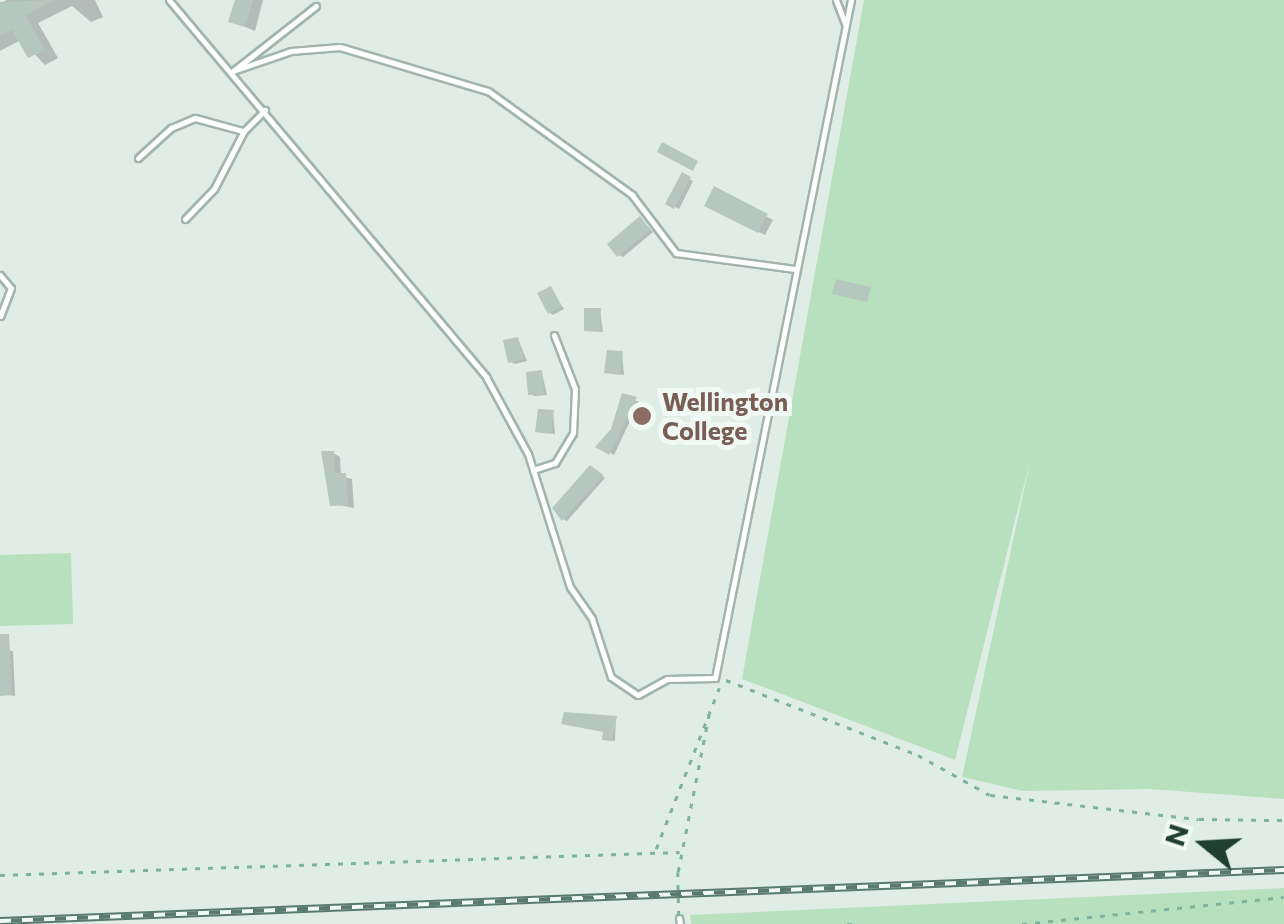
<!DOCTYPE html>
<style>
body{margin:0}
#map{position:relative;width:1284px;height:924px;overflow:hidden;background:#e0ece6;font-family:Commissioner,sans-serif}
div>[style]{position:absolute}
.green>*{inset:0;background:#b7e0be}
.shadow>*{inset:0;background:#0003}
.building>*{inset:0;background:#b5c7bf}
.path>*{height:2.5px;margin-top:-1.25px;transform-origin:0;background:repeating-linear-gradient(90deg,#7eb39e 0 5px,transparent 0 13px)}
.roads{filter:drop-shadow(2px 0 #a2b5ad) drop-shadow(-2px 0 #a2b5ad) drop-shadow(0 2px #a2b5ad) drop-shadow(0 -2px #a2b5ad)}
.lane>*{height:5px;margin:-2.5px;padding:0 2.5px;transform-origin:2.5px;border-radius:2.5px;background:#fff}
.rail>*{height:8px;margin-top:-4px;transform-origin:0;background:repeating-linear-gradient(90deg,#f1f9f4 0 11px,#597a6f 0 22px);box-sizing:border-box;border-block:2px solid #597a6f}
.path-bridge>*{height:2.5px;margin-top:-1.25px;transform-origin:0;background:repeating-linear-gradient(90deg,#7eb39e 0 5px,transparent 0 13px)}
.dots>*{width:28px;height:28px;translate:-50% -50%;box-sizing:border-box;border:5px solid #f1f9f4;border-radius:50%}
span{translate:-50% -50%;white-space:nowrap;text-align:center;line-height:1.15;-webkit-text-stroke:10px #f1f9f4;paint-order:stroke}
.education-label{font-size:25px;color:#785e54;font-weight:700}
.left{translate:0 -50%;text-align:left}
.north{position:absolute;left:1154px;top:794px;width:100px;height:100px;-webkit-text-stroke:8px #f1f9f4;paint-order:stroke;rotate:288deg;font-size:28px;font-weight:700;line-height:40px;text-align:center;color:#1f3f33}
.north::after{content:'';display:block;margin:auto;width:35px;height:45px;background:#1f3f33;clip-path:polygon(50% 0,100% 100%,50% 72%,0 100%)}
</style>
<div id="map">
<div class="green">
<div style="clip-path:polygon(864px 0,1284px 0,1284px 799px,1149px 789px,1023px 791px,962px 777px,1031px 457px,955px 760px,742px 679px)"></div>
<div style="clip-path:polygon(71px 553px,73px 624px,0 626px,0 555px)"></div>
<div style="clip-path:polygon(1284px 888px,1284px 924px,691px 924px,690px 915px)"></div>
</div>
<div class="shadow">
<div style="clip-path:polygon(7px 0,95px 0,103px 17px,91px 22px,72px 6px,38px 23px,58px 58px,45px 65px,21px 40px,0 51px,0 4px)"></div>
<div style="clip-path:polygon(237px 0,263px 0,255px 31px,231px 21px)"></div>
<div style="clip-path:polygon(683px 176px,693px 181px,679px 209px,668px 203px)"></div>
<div style="clip-path:polygon(715px 190px,773px 220px,765px 235px,708px 205px)"></div>
<div style="clip-path:polygon(641px 219px,653px 232px,623px 257px,619px 255px)"></div>
<div style="clip-path:polygon(551px 289px,564px 309px,553px 315px,549px 312px)"></div>
<div style="clip-path:polygon(600px 311px,603px 332px,586px 330px)"></div>
<div style="clip-path:polygon(518px 339px,527px 361px,515px 364px,511px 362px)"></div>
<div style="clip-path:polygon(622px 354px,624px 375px,607px 372px)"></div>
<div style="clip-path:polygon(542px 373px,547px 395px,534px 396px,530px 393px)"></div>
<div style="clip-path:polygon(623px 396px,639px 402px,614px 455px,599px 446px,613px 430px)"></div>
<div style="clip-path:polygon(553px 413px,555px 434px,538px 431px)"></div>
<div style="clip-path:polygon(333px 453px,340px 457px,341px 476px,352px 479px,354px 508px,333px 504px)"></div>
<div style="clip-path:polygon(591px 468px,605px 478px,567px 521px,563px 519px)"></div>
<div style="clip-path:polygon(0 650px,13px 651px,15px 696px,2px 694px)"></div>
<div style="clip-path:polygon(616px 718px,615px 741px,607px 740px,606px 732px)"></div>
</div>
<div class="building">
<div style="clip-path:polygon(54px 0,25px 15px,45px 50px,28px 58px,12px 30px,0 36px,0 2px)"></div>
<div style="clip-path:polygon(235px 0,253px 0,245px 27px,228px 22px)"></div>
<div style="clip-path:polygon(662px 142px,698px 161px,693px 171px,657px 152px)"></div>
<div style="clip-path:polygon(682px 172px,691px 177px,674px 209px,665px 204px)"></div>
<div style="clip-path:polygon(714px 186px,768px 214px,758px 233px,704px 206px)"></div>
<div style="clip-path:polygon(640px 216px,650px 230px,617px 257px,607px 244px)"></div>
<div style="clip-path:polygon(836px 279px,871px 287px,867px 302px,832px 294px)"></div>
<div style="clip-path:polygon(551px 286px,562px 307px,548px 314px,537px 293px)"></div>
<div style="clip-path:polygon(584px 308px,601px 308px,600px 332px,584px 331px)"></div>
<div style="clip-path:polygon(518px 337px,524px 359px,508px 363px,503px 340px)"></div>
<div style="clip-path:polygon(607px 350px,623px 351px,620px 375px,604px 373px)"></div>
<div style="clip-path:polygon(542px 370px,544px 394px,528px 395px,526px 372px)"></div>
<div style="clip-path:polygon(622px 393px,637px 397px,609px 455px,595px 447px,611px 429px)"></div>
<div style="clip-path:polygon(538px 409px,554px 410px,551px 434px,535px 432px)"></div>
<div style="clip-path:polygon(321px 451px,334px 451px,334px 473px,346px 473px,348px 505px,330px 506px)"></div>
<div style="clip-path:polygon(590px 465px,603px 475px,562px 521px,552px 508px)"></div>
<div style="clip-path:polygon(0 634px,9px 634px,12px 695px,0 696px)"></div>
<div style="clip-path:polygon(564px 712px,617px 716px,612px 741px,602px 740px,603px 732px,561px 724px)"></div>
</div>
<div class="path">
<div style="left:726px;top:680px;width:206px;rotate:21.3deg"></div>
<div style="left:918px;top:755px;width:82px;rotate:29.1deg"></div>
<div style="left:990px;top:795px;width:210px;rotate:6.6deg"></div>
<div style="left:1199px;top:819px;width:85px;rotate:0.7deg"></div>
<div style="left:656px;top:849px;width:173px;rotate:-68.6deg"></div>
<div style="left:678px;top:872px;width:166px;rotate:-78.9deg"></div>
<div style="left:0;top:875px;width:680px;rotate:-1.94deg"></div>
<div style="left:847px;top:924px;width:5px"></div>
<div style="left:1022px;top:924px;width:263px;rotate:-5.9deg"></div>
</div>
<div class="roads">
<div class="lane">
<div style="left:169px;top:0;width:493px;rotate:49.9deg"></div>
<div style="left:486px;top:377px;width:88px;rotate:61.4deg"></div>
<div style="left:528px;top:454px;width:139px;rotate:72.5deg"></div>
<div style="left:570px;top:587px;width:39px;rotate:55deg"></div>
<div style="left:592px;top:619px;width:61px;rotate:71.9deg"></div>
<div style="left:611px;top:677px;width:32px;rotate:34deg"></div>
<div style="left:638px;top:695px;width:33px;rotate:-29deg"></div>
<div style="left:667px;top:679px;width:48px;rotate:-1.2deg"></div>
<div style="left:715px;top:678px;width:692px;rotate:-78.66deg"></div>
<div style="left:836px;top:0;width:26px;rotate:69deg"></div>
<div style="left:316px;top:6px;width:105px;rotate:141.9deg"></div>
<div style="left:233px;top:71px;width:61px;rotate:-19deg"></div>
<div style="left:291px;top:51px;width:49px;rotate:-4.7deg"></div>
<div style="left:340px;top:47px;width:154px;rotate:16.6deg"></div>
<div style="left:488px;top:91px;width:178px;rotate:35.8deg"></div>
<div style="left:632px;top:195px;width:73px;rotate:52.8deg"></div>
<div style="left:676px;top:253px;width:120px;rotate:7.7deg"></div>
<div style="left:138px;top:158px;width:45px;rotate:-42.3deg"></div>
<div style="left:171px;top:128px;width:26px;rotate:-23deg"></div>
<div style="left:195px;top:118px;width:50px;rotate:15.2deg"></div>
<div style="left:185px;top:219px;width:42px;rotate:-46deg"></div>
<div style="left:214px;top:189px;width:65px;rotate:-62.7deg"></div>
<div style="left:244px;top:131px;width:30px;rotate:-45deg"></div>
<div style="left:0;top:275px;width:17px;rotate:50deg"></div>
<div style="left:11px;top:288px;width:30px;rotate:111deg"></div>
<div style="left:533px;top:470px;width:23px;rotate:-18deg"></div>
<div style="left:555px;top:463px;width:35px;rotate:-59deg"></div>
<div style="left:573px;top:433px;width:44px;rotate:-87.4deg"></div>
<div style="left:575px;top:389px;width:58px;rotate:-111.3deg"></div>
<div style="left:679px;top:918px;width:6px;rotate:81deg"></div>
</div>
</div>
<div class="rail">
<div style="left:0;top:921px;width:1285px;rotate:-2.27deg"></div>
</div>
<div class="path-bridge">
<div style="left:678px;top:872px;width:46px;rotate:88.8deg"></div>
</div>
<div class="dots">
<div style="left:642px;top:416px;background:#8d6e63"></div>
</div>
<div class="education-label">
<span class="left" style="left:662px;top:416px">Wellington<br>College</span>
</div>
<div class="north">N</div>
</div>
